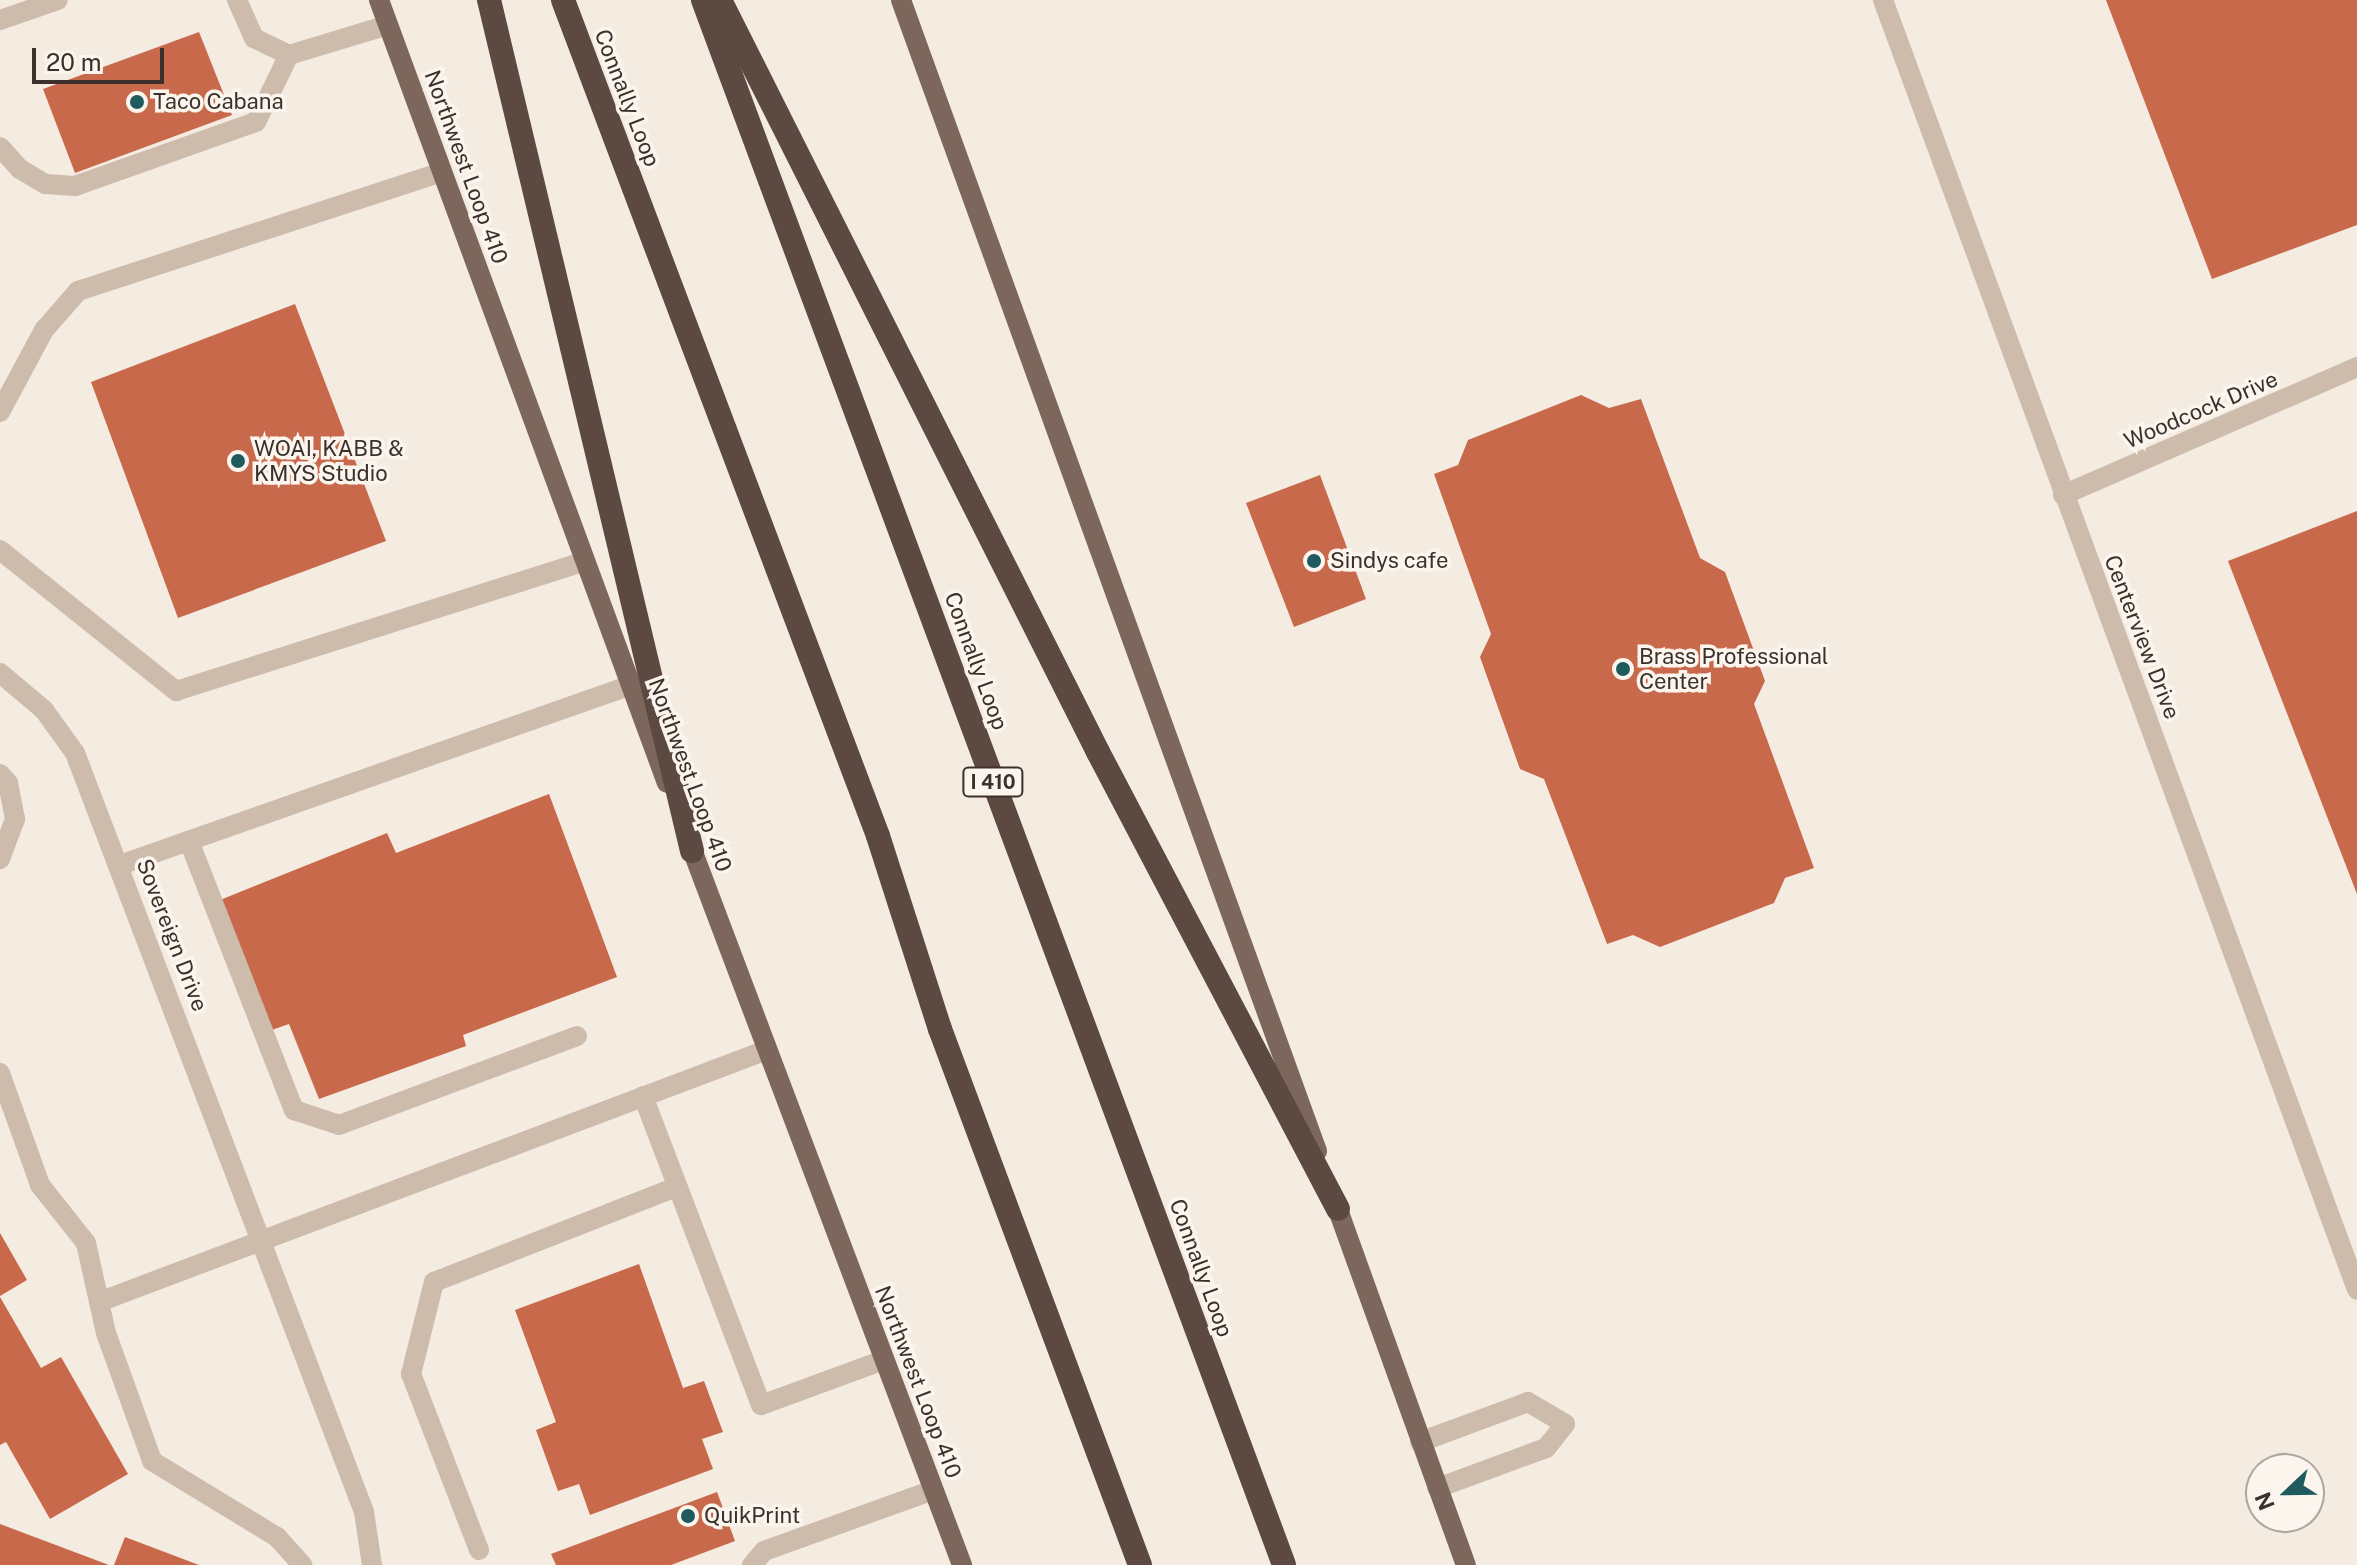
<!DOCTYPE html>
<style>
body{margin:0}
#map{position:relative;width:2357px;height:1565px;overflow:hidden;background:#f4ebe1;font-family:"Public Sans",sans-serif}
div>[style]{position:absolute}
.building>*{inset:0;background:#c8694b}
.minor>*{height:20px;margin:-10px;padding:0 10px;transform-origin:10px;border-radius:10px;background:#cdbbac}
.major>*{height:20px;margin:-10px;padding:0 10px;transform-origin:10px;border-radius:10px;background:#7d675c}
.highway>*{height:24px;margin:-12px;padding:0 12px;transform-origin:12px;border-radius:12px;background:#5c4a42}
.dots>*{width:22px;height:22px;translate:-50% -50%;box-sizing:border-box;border:4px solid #fbf5ee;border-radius:50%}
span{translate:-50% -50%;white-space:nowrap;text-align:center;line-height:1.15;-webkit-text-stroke:7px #fbf5ee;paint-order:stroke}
.shield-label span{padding:2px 6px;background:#fbf5ee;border:2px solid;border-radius:6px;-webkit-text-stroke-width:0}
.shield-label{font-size:20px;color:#3b302b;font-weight:700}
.street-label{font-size:22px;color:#3b302b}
.poi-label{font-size:22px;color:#3b302b}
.left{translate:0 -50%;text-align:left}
.north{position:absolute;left:2245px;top:1453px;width:80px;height:80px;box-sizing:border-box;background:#fbf5ee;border:2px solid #aea6a0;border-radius:50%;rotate:248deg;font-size:22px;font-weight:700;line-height:32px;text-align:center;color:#3b302b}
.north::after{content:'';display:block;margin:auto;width:28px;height:36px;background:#1f5a5e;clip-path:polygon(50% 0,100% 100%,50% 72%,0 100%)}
.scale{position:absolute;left:32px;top:48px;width:132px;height:36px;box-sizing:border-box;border:4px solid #3b302b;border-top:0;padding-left:10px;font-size:24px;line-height:28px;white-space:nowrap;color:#3b302b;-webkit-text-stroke:6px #fbf5ee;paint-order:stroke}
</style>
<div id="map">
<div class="building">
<div style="clip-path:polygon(2106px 0,2357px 0,2357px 225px,2212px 279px)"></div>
<div style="clip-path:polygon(199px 32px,232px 115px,75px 173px,43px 89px)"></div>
<div style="clip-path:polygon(295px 304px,386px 541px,178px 618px,91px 382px)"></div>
<div style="clip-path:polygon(1581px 395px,1609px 408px,1641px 399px,1700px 558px,1725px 572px,1765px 681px,1754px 704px,1814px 868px,1785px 878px,1774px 903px,1660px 947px,1633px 935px,1607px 944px,1544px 779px,1520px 769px,1480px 657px,1491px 634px,1434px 474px,1458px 465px,1468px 440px)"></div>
<div style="clip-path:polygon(1320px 475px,1366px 599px,1294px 627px,1246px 503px)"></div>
<div style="clip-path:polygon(2357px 511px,2357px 894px,2228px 561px)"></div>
<div style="clip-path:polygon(549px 794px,617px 977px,463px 1035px,466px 1046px,319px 1099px,289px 1024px,266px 1032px,220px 900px,387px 833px,396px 853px)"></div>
<div style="clip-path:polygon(0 1233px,27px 1280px,0 1296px)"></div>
<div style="clip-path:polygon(639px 1264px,683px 1388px,704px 1381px,723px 1432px,702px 1439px,713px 1469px,590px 1515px,579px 1484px,558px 1491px,536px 1430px,556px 1422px,515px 1310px)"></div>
<div style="clip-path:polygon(0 1297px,41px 1368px,61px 1357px,128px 1474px,50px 1519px,6px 1442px,0 1445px)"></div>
<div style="clip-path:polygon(717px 1492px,735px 1541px,671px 1565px,556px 1565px,551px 1554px)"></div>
<div style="clip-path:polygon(0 1524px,109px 1565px,0 1565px)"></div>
<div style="clip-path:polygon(125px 1537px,199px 1565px,114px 1565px)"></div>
</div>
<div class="minor">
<div style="left:237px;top:0;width:42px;rotate:65.9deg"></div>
<div style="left:254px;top:38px;width:39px;rotate:26deg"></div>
<div style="left:289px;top:55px;width:103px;rotate:-16.9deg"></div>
<div style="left:1883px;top:0;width:1374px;rotate:69.82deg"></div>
<div style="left:0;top:20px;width:61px;rotate:-19deg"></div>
<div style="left:0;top:147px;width:30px;rotate:48deg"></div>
<div style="left:20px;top:169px;width:29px;rotate:31deg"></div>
<div style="left:45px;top:184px;width:30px;rotate:4deg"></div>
<div style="left:75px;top:186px;width:192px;rotate:-19.5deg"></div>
<div style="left:256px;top:122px;width:75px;rotate:-63.8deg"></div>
<div style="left:0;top:412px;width:93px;rotate:-61.8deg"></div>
<div style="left:44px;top:330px;width:52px;rotate:-48.9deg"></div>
<div style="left:78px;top:291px;width:383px;rotate:-18.1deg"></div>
<div style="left:2063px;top:495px;width:321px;rotate:-23.5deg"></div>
<div style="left:0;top:550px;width:226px;rotate:38.7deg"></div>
<div style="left:176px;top:691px;width:429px;rotate:-17.6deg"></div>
<div style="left:0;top:673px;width:57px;rotate:40.1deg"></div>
<div style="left:44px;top:710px;width:53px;rotate:54.2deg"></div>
<div style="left:75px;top:753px;width:812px;rotate:69.15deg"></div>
<div style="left:364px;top:1512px;width:54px;rotate:81.4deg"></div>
<div style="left:0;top:774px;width:12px;rotate:48deg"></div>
<div style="left:8px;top:783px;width:37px;rotate:79deg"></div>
<div style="left:15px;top:819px;width:43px;rotate:110.6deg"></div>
<div style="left:189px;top:841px;width:289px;rotate:68.7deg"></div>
<div style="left:294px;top:1110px;width:47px;rotate:18.4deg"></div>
<div style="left:339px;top:1125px;width:254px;rotate:-20.5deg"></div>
<div style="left:120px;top:865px;width:542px;rotate:-19.4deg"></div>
<div style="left:0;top:1073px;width:119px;rotate:70.3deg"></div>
<div style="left:40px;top:1185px;width:74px;rotate:51.6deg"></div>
<div style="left:86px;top:1243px;width:92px;rotate:77.5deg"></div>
<div style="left:106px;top:1333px;width:136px;rotate:70.2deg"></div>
<div style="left:152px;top:1461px;width:146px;rotate:31.3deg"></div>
<div style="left:277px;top:1537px;width:38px;rotate:48deg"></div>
<div style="left:643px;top:1096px;width:331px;rotate:69.1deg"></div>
<div style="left:761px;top:1405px;width:131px;rotate:-20.1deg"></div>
<div style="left:99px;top:1302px;width:714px;rotate:-20.67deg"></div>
<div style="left:1420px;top:1442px;width:115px;rotate:-20.3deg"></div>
<div style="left:1528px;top:1402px;width:43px;rotate:30.7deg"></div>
<div style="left:1565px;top:1424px;width:31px;rotate:128deg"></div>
<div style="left:1546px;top:1448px;width:116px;rotate:159.8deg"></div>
<div style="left:479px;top:1550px;width:189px;rotate:-111.1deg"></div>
<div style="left:411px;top:1374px;width:95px;rotate:-76deg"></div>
<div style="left:434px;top:1282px;width:261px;rotate:-21.4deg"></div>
<div style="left:752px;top:1565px;width:18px;rotate:-49deg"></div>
<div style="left:764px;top:1551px;width:180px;rotate:-19.8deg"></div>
</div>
<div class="major">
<div style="left:379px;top:0;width:834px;rotate:69.81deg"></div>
<div style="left:901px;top:0;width:1224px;rotate:70.13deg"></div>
<div style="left:688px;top:839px;width:776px;rotate:69.32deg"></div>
<div style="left:1333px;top:1196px;width:392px;rotate:70.2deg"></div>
</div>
<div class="highway">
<div style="left:489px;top:0;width:875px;rotate:76.58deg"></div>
<div style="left:563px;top:0;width:893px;rotate:69.35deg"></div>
<div style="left:878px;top:836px;width:203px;rotate:72.2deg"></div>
<div style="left:940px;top:1029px;width:572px;rotate:69.54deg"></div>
<div style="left:703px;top:0;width:1669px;rotate:69.63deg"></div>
<div style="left:720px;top:0;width:842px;rotate:63.31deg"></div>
<div style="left:1098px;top:752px;width:516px;rotate:62.29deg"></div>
</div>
<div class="dots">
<div style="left:137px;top:102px;background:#1f5a5e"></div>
<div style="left:238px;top:461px;background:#1f5a5e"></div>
<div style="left:1314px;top:561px;background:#1f5a5e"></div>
<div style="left:1623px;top:669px;background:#1f5a5e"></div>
<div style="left:688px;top:1516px;background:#1f5a5e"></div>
</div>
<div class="shield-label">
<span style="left:993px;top:782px">I 410</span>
</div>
<div class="street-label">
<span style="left:627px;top:98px;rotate:69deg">Connally Loop</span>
<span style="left:466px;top:167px;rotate:70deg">Northwest Loop 410</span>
<span style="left:2201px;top:410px;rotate:-23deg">Woodcock Drive</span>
<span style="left:2142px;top:637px;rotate:69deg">Centerview Drive</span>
<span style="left:976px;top:661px;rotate:70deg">Connally Loop</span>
<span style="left:690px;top:775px;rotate:70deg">Northwest Loop 410</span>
<span style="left:172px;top:935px;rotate:69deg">Sovereign Drive</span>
<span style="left:1201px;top:1268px;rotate:70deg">Connally Loop</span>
<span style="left:918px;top:1382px;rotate:69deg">Northwest Loop 410</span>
</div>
<div class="poi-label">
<span class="left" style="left:153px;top:102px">Taco Cabana</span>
<span class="left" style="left:254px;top:461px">WOAI, KABB &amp;<br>KMYS Studio</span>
<span class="left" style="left:1330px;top:561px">Sindys cafe</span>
<span class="left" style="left:1639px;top:669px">Brass Professional<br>Center</span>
<span class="left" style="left:704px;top:1516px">QuikPrint</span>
</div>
<div class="north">N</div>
<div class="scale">20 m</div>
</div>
